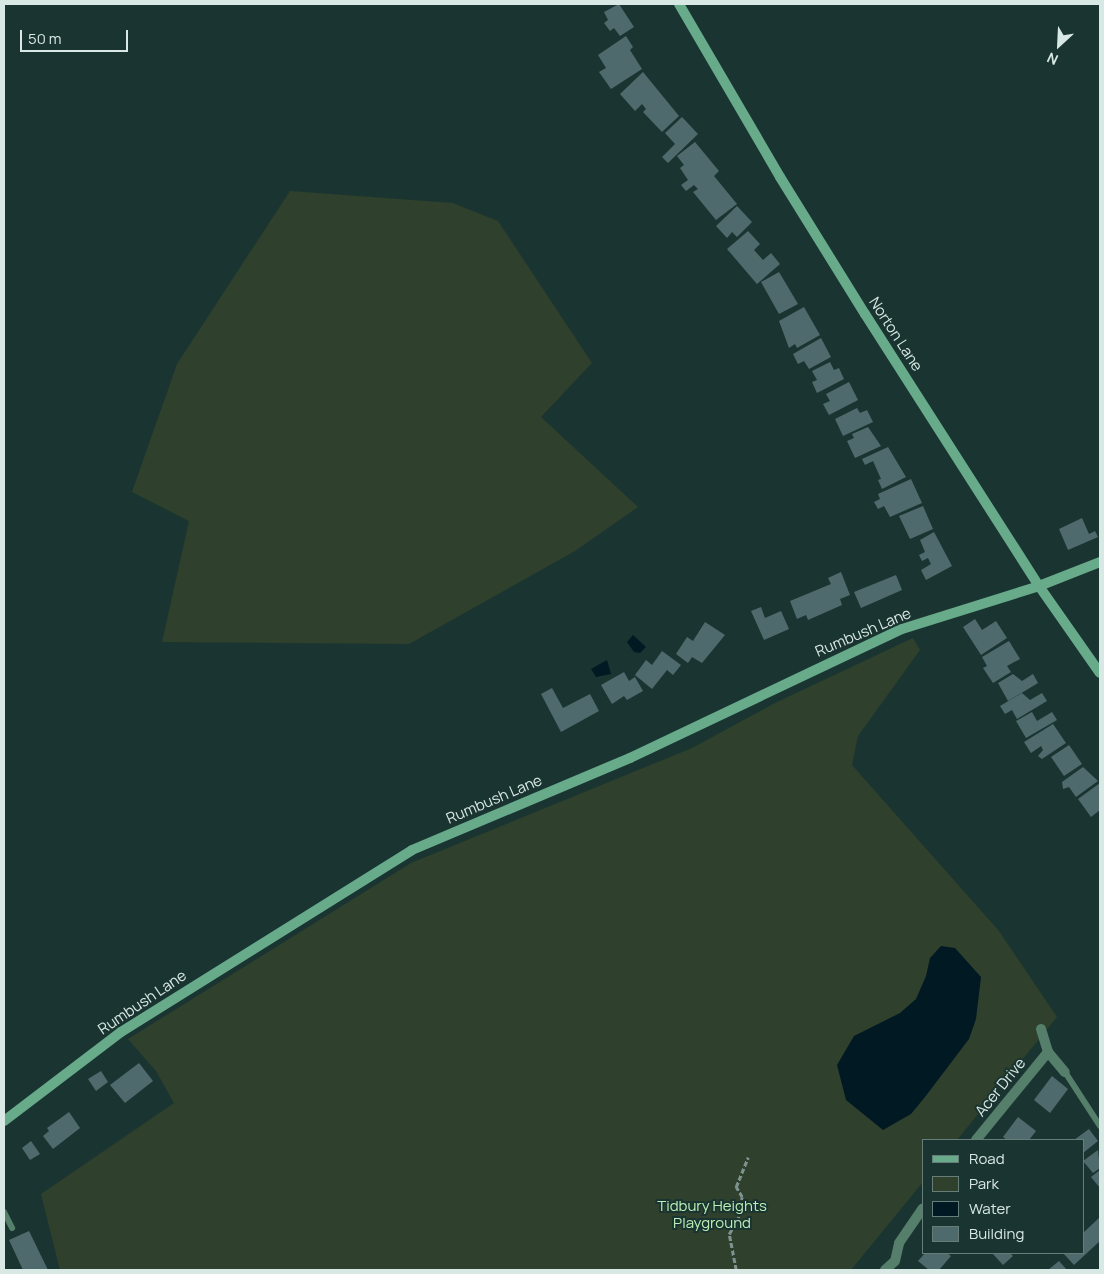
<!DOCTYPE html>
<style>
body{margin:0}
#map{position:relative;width:1104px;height:1274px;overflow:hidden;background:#1a3531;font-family:Manrope,sans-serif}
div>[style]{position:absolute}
.green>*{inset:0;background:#2f402c}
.water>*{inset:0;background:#001923}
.building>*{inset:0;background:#4e6a6d}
.path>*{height:2.5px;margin-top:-1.25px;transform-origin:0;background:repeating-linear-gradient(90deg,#7e938f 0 5px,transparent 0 7.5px)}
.lane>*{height:6px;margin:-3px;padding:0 3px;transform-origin:3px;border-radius:3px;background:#557f6a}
.street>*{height:10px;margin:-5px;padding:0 5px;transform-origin:5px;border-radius:5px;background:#557f6a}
.secondary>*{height:10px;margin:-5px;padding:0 5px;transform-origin:5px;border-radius:5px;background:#68ab8b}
span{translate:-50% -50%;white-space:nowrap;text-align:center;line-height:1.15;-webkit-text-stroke:4px #1a3531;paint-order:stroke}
.street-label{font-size:15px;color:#d8e8e5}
.park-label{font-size:15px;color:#bcefb5}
.frame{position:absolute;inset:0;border:5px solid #d8e8e5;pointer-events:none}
.legend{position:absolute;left:922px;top:1139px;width:162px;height:115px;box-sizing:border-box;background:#1a3531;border:1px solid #667d79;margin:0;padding:6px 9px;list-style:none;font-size:15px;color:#d8e8e5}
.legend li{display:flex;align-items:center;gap:10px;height:25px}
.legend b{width:25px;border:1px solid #667d79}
.north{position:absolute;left:1034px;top:20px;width:50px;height:50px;-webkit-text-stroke:4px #1a3531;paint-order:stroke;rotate:205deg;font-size:14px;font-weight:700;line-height:20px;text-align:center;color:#d8e8e5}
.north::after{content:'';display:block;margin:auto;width:18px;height:22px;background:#d8e8e5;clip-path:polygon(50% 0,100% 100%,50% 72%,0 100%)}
.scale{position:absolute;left:20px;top:30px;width:108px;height:22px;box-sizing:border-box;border:2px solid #d8e8e5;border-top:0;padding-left:6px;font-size:15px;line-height:18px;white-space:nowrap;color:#d8e8e5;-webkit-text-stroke:4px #1a3531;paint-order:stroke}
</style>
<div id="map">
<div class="green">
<div style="clip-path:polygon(290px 191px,453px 203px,498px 221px,592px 363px,541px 417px,638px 507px,575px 551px,409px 644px,162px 642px,189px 521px,132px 492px,177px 364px)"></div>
<div style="clip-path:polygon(913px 638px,920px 650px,858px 736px,852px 765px,999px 931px,1057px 1017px,957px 1140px,923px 1140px,923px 1182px,851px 1270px,60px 1270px,41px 1194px,174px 1103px,156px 1071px,128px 1039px,411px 863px,692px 748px,777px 702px)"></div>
</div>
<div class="water">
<div style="clip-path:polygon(633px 635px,646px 647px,640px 653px,634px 652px,627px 642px)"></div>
<div style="clip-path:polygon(607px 660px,611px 674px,596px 677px,591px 669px)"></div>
<div style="clip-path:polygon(941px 946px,955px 948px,981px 977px,976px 1019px,969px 1039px,925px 1097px,911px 1114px,883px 1130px,846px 1100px,837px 1065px,854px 1036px,900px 1013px,916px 999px,926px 976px,930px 958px)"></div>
</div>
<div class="building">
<div style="clip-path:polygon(619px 4px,634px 27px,620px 36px,614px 28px,610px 31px,604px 23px,608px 20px,604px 12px)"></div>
<div style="clip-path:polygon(626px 36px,633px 47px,630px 50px,642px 69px,611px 89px,599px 72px,606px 68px,598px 55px)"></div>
<div style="clip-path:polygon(643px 72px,679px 116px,662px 132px,643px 112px,646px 109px,642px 104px,635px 111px,620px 94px)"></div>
<div style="clip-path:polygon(682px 117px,698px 134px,668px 163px,662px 157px,675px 144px,665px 133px)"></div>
<div style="clip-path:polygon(695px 142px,719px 171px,714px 176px,737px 204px,716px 220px,693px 192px,698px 189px,694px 185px,686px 191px,681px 185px,688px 180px,680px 168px,684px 165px,677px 156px)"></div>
<div style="clip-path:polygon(737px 206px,752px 222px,737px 237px,732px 232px,727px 238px,716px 226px)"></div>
<div style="clip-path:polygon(748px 231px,760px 244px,754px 250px,763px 260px,771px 253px,780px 264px,757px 284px,727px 249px)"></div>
<div style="clip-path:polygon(779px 272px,798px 304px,779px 314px,761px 282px)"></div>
<div style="clip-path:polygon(804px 307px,820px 335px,797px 348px,795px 344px,789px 348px,779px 321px)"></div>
<div style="clip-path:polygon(821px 338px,831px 357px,809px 369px,804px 361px,798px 364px,793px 354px)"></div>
<div style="clip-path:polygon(830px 362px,834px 370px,839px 368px,844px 379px,817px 393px,812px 382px,817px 380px,812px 371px)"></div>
<div style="clip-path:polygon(849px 382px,858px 400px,829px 415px,823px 404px,830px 401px,826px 394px)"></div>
<div style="clip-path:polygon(857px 408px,860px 413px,867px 410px,873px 422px,843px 436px,835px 419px)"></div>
<div style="clip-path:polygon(868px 427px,881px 446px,855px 458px,847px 441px,854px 438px,852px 434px)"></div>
<div style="clip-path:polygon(888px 447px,906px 477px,882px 489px,878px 480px,881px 479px,873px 461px,865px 465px,862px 459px)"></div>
<div style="clip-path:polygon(911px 479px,922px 503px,890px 517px,884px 506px,878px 509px,874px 502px,880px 499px,878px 494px)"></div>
<div style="clip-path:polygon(923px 506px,933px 529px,910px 539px,899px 516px)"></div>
<div style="clip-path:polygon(1082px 518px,1089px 534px,1095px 531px,1098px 537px,1068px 550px,1059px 529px)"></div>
<div style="clip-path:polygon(934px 532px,952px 566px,926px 580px,921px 570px,931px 564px,928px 558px,922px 561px,919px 555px,925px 552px,920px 540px)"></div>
<div style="clip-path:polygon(841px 572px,850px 595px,840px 599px,842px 605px,808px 620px,806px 615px,797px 619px,790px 601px,831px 584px,828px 578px)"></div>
<div style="clip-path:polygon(896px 575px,902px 590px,861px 608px,854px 592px)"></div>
<div style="clip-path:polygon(761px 607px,765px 618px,781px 611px,789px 629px,764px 640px,751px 611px)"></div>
<div style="clip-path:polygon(975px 619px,982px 630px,996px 621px,1007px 638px,981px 655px,963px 627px)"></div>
<div style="clip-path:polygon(705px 622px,725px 635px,702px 663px,692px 657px,688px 663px,676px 654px,687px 637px,693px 641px)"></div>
<div style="clip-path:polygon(1009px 641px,1020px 659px,1007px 666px,1011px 672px,993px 683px,983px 668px,987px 666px,982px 657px)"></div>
<div style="clip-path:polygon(662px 651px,681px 665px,673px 675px,667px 670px,652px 689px,635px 675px,646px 660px,652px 665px)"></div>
<div style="clip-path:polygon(624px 672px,629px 681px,635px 677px,643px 691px,627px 700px,624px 696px,612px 704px,601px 685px)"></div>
<div style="clip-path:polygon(1013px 674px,1022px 681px,1033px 674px,1038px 683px,1008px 701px,998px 683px)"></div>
<div style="clip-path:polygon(552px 688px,563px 708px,590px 694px,599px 711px,561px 732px,541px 694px)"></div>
<div style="clip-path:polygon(1022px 693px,1030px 700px,1042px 693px,1047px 701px,1017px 719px,1012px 710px,1005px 714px,1000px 706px)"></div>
<div style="clip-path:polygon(1032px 712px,1037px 721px,1052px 712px,1057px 720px,1026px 738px,1016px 721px)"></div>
<div style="clip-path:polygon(1053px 724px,1066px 743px,1042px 759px,1038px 756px,1043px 750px,1041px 746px,1031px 753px,1024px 742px)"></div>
<div style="clip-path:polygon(1069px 745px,1082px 764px,1064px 776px,1051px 757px)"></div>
<div style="clip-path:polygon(1083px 767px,1098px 781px,1076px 797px,1069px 787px,1063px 789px,1062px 782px)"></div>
<div style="clip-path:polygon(1100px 783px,1100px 810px,1091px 817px,1078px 799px)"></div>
<div style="clip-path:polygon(139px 1063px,153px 1081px,125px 1103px,110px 1085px)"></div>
<div style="clip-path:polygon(101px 1071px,108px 1082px,96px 1091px,88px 1079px)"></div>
<div style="clip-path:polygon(1052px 1076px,1068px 1089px,1050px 1113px,1034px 1100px)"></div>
<div style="clip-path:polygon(69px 1112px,80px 1128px,53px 1149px,43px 1136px,49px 1131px,47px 1128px)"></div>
<div style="clip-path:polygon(1018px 1117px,1036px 1131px,1029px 1140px,1007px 1140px,1003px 1137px)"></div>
<div style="clip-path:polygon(1089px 1129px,1098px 1141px,1083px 1153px,1083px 1140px,1074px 1140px)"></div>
<div style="clip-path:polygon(31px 1141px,40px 1154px,30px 1160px,22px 1148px)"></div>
<div style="clip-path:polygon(1098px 1150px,1100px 1168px,1093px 1173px,1083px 1161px)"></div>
<div style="clip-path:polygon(1100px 1170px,1100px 1188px,1091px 1177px)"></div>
<div style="clip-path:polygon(1100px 1217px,1100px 1241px,1074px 1265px,1063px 1253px,1083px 1253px,1083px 1233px)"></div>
<div style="clip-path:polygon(29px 1231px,48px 1270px,23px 1270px,9px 1240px)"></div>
<div style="clip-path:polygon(925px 1253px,947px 1253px,951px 1256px,939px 1270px,929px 1270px,918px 1261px)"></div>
<div style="clip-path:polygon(992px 1253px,1010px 1253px,1013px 1256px,1003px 1265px)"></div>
<div style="clip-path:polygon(1059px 1261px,1067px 1270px,1048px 1270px)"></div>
</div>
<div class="path">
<div style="left:736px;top:1270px;width:37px;rotate:-101deg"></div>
<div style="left:729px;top:1234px;width:22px;rotate:-60deg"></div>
<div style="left:740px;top:1215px;width:18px;rotate:-84deg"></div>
<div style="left:742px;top:1197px;width:12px;rotate:-121deg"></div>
<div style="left:736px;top:1187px;width:32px;rotate:-68deg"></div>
</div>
<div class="lane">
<div style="left:1065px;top:1072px;width:64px;rotate:57.1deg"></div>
<div style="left:4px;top:1212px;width:18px;rotate:63deg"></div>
</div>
<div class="street">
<div style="left:1041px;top:1029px;width:24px;rotate:73deg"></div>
<div style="left:1048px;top:1052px;width:26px;rotate:50deg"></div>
<div style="left:976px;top:1140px;width:114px;rotate:-50.7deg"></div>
<div style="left:885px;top:1270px;width:13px;rotate:-42deg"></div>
<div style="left:895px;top:1261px;width:18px;rotate:-77deg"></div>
<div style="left:899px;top:1243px;width:42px;rotate:-55.6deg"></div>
</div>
<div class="secondary">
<div style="left:679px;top:4px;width:200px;rotate:59.7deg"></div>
<div style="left:780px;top:177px;width:161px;rotate:58.2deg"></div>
<div style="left:865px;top:314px;width:323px;rotate:57.4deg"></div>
<div style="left:1039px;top:586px;width:106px;rotate:55deg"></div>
<div style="left:4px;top:1121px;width:147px;rotate:-37.3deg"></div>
<div style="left:121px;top:1032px;width:343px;rotate:-32deg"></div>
<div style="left:412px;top:850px;width:237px;rotate:-22.9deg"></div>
<div style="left:630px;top:758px;width:301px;rotate:-25.4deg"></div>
<div style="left:902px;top:629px;width:144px;rotate:-17.4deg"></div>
<div style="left:1039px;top:586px;width:66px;rotate:-21.5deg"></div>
</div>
<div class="street-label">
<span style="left:896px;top:334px;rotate:57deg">Norton Lane</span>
<span style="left:863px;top:632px;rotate:-23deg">Rumbush Lane</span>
<span style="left:494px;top:799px;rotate:-23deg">Rumbush Lane</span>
<span style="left:142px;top:1002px;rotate:-34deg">Rumbush Lane</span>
<span style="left:1000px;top:1087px;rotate:-51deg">Acer Drive</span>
</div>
<div class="park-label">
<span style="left:712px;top:1214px">Tidbury Heights<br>Playground</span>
</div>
<div class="frame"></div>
<ul class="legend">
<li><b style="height:6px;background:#68ab8b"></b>Road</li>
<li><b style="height:14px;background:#2f402c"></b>Park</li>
<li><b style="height:14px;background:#001923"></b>Water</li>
<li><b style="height:14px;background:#4e6a6d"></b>Building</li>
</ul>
<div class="north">N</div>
<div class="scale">50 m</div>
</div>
